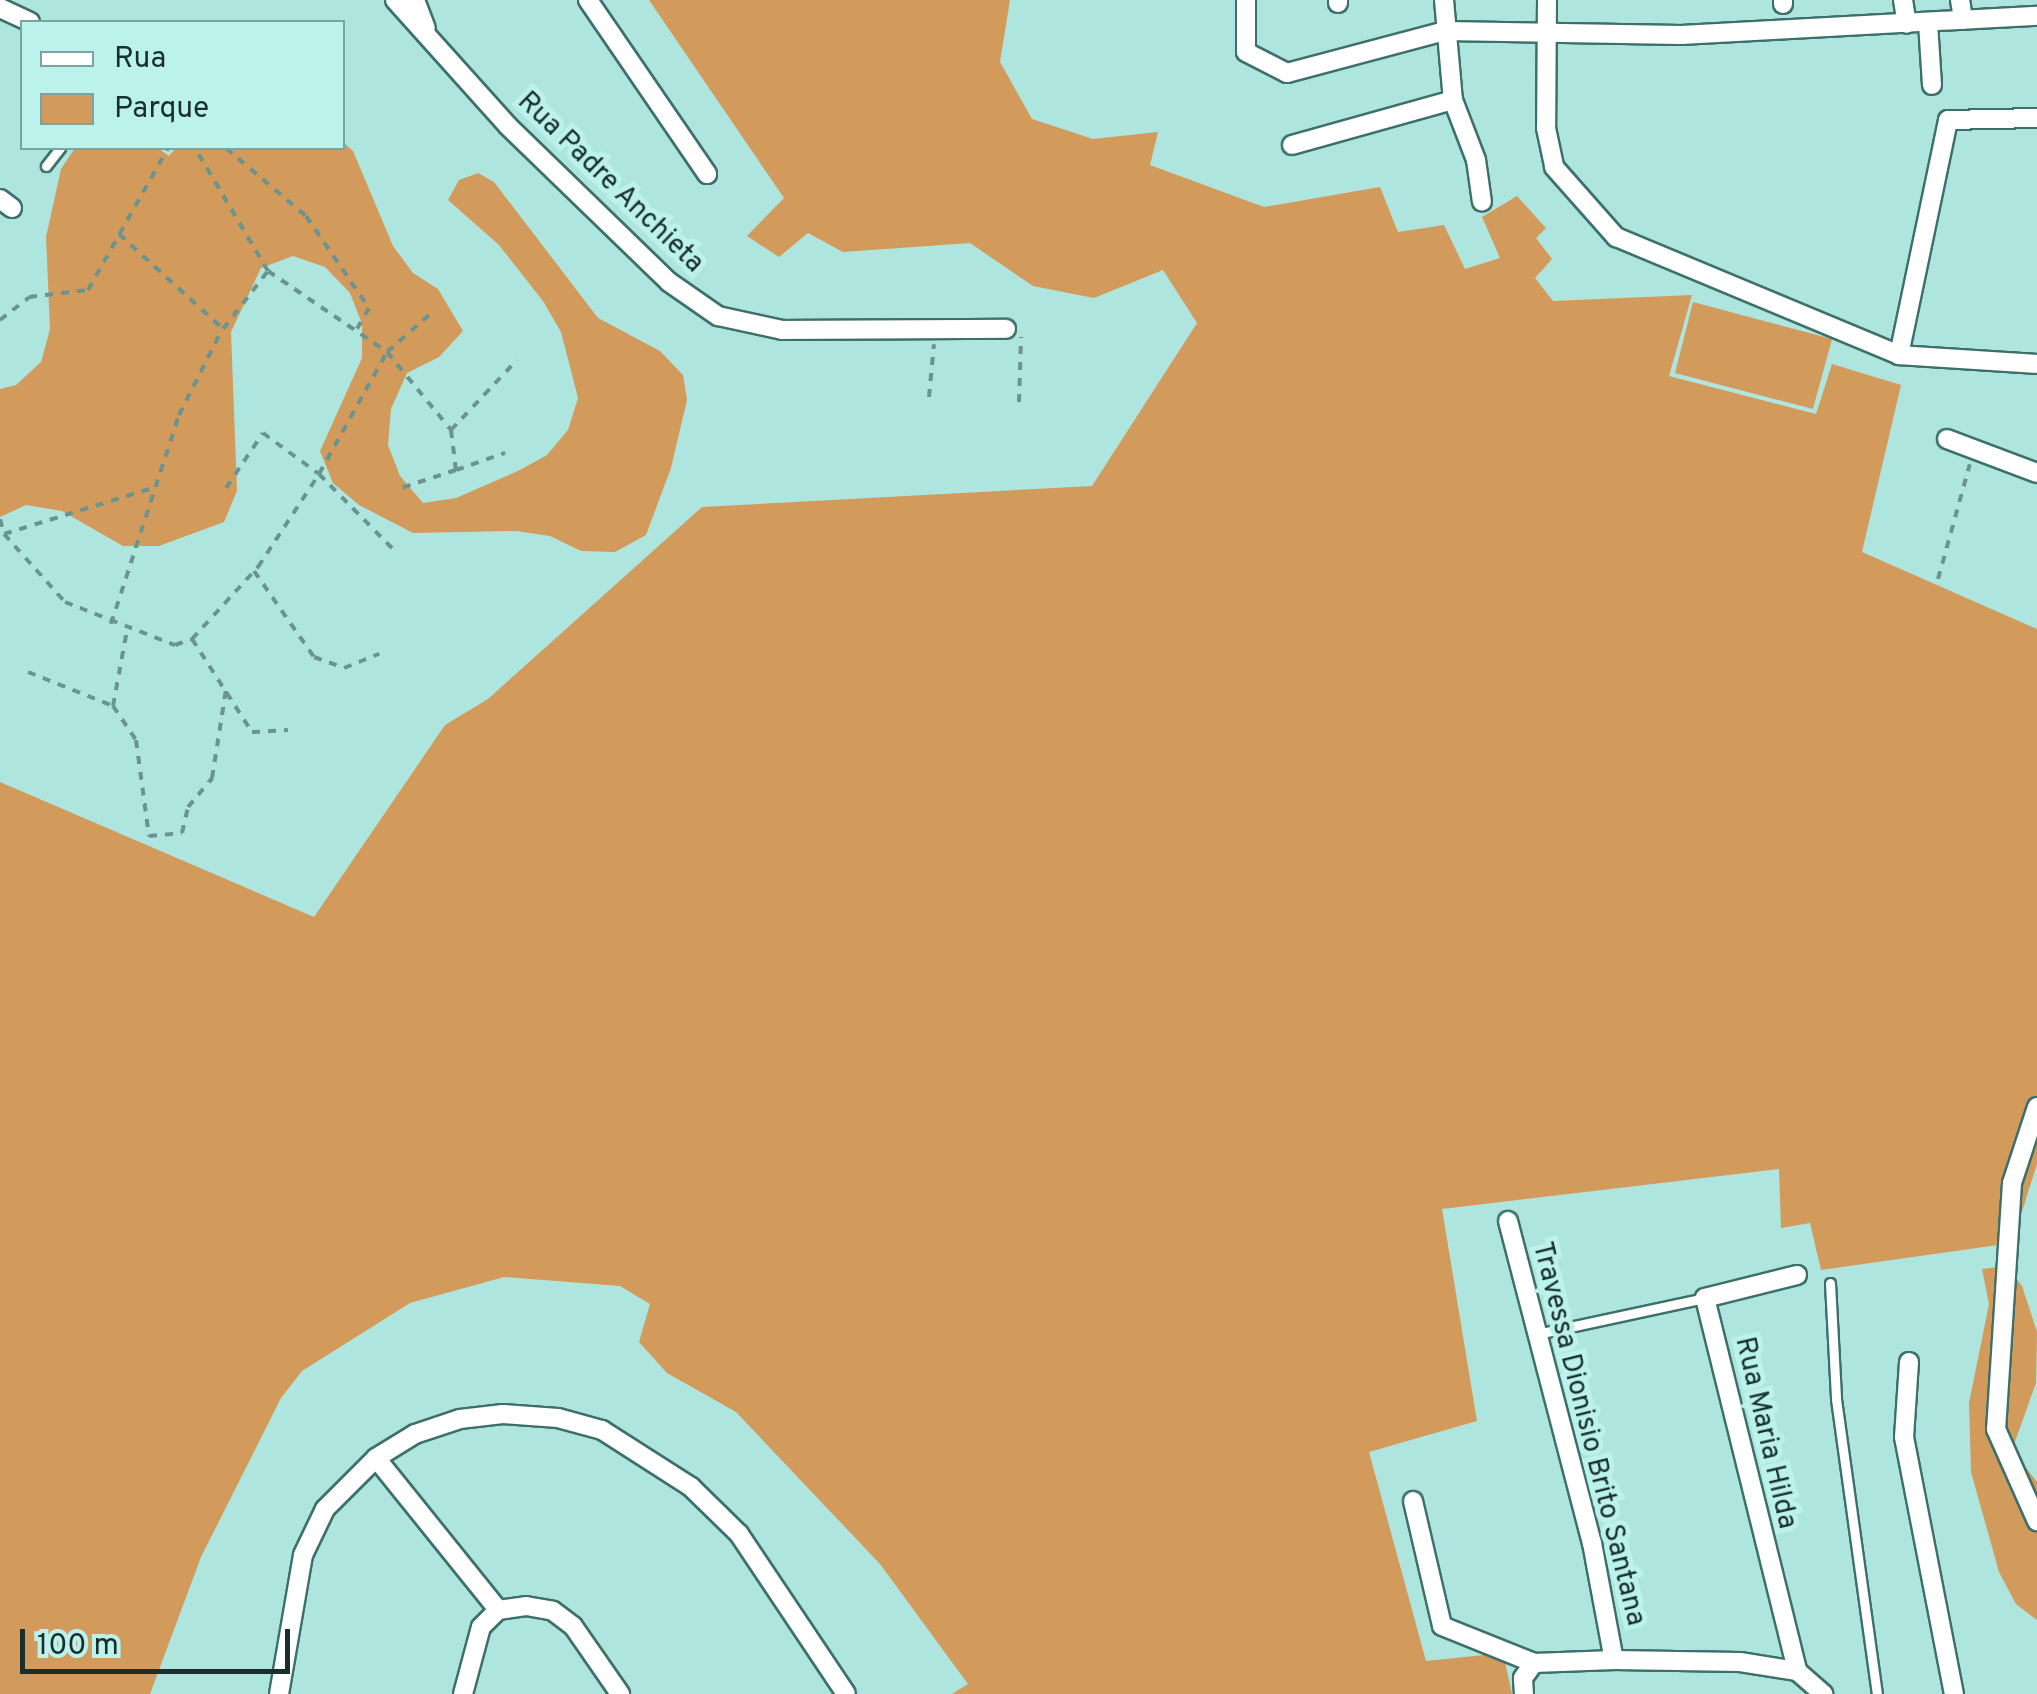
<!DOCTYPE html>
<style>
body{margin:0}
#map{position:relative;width:2037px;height:1694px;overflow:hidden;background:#afe5df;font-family:Overpass,sans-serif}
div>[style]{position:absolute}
.green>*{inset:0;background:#d29a5b}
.path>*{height:4px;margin-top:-2px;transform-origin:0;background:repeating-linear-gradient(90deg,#6b938f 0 8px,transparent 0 16px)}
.roads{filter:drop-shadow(2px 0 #3d706b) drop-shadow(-2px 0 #3d706b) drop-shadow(0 2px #3d706b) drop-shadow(0 -2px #3d706b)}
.service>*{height:9px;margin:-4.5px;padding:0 4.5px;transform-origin:4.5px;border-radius:4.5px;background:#fff}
.minor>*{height:18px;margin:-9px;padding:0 9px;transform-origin:9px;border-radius:9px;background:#fff}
span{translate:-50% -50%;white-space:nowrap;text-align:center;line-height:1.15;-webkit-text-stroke:10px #bcf2ec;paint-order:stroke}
.street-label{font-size:28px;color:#192f2d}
.legend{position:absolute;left:20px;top:20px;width:325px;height:130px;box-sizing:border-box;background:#bcf2ec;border:2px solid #7ba4a0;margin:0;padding:12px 18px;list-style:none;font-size:30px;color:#192f2d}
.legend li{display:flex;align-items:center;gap:20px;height:50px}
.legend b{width:50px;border:2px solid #7ba4a0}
.scale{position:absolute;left:20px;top:1629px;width:270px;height:45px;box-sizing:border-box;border:5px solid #192f2d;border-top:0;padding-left:12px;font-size:30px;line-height:35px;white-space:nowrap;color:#192f2d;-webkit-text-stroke:8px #bcf2ec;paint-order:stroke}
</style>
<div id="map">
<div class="green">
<div style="clip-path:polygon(649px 0,1010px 0,1000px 62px,1032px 119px,1093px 139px,1158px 132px,1150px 165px,1264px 207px,1380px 187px,1398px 232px,1444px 225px,1465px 269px,1500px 258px,1482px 217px,1517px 196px,1546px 228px,1536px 238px,1552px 259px,1535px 278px,1553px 301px,1692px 295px,1669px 376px,1816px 414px,1832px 364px,1901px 385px,1862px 552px,2037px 629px,2037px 1164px,2012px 1243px,1821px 1270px,1810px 1223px,1781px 1228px,1779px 1169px,1442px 1209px,1477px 1421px,1369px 1452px,1426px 1661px,1503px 1653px,1512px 1694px,952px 1694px,968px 1684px,880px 1564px,736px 1412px,667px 1373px,639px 1342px,650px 1304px,620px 1286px,504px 1277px,410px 1303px,302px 1371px,281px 1398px,201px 1557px,150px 1694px,0 1694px,0 782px,314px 917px,445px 725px,488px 699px,702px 507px,1092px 486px,1197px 323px,1163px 270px,1094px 298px,1033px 286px,970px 243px,843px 252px,808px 233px,779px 257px,747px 236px,784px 198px)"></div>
<div style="clip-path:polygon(343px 142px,353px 151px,393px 246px,413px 273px,438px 289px,463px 331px,439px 357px,407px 373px,391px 409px,388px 445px,400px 476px,423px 503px,456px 498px,518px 471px,547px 455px,568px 430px,578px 398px,561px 332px,543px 301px,499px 245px,448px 200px,459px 180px,478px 173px,494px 182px,598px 318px,660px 351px,683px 375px,687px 400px,671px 468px,646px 535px,615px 552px,581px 551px,550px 536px,516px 531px,413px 533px,359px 505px,333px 483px,320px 451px,362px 358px,362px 324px,350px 293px,325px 267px,293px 256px,261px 268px,231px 332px,237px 491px,224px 522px,159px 546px,123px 546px,62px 511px,26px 505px,0 517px,0 389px,16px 385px,41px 362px,50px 329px,46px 237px,61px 169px,75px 148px,158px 148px,169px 156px,176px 148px,342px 148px)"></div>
<div style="clip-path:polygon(1693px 302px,1832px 339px,1813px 409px,1675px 373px)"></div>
<div style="clip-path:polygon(2007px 1266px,2022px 1286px,2037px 1332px,2036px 1383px,2012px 1450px,2037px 1482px,2037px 1620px,2016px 1604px,1999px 1572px,1971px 1472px,1969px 1403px,1989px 1304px,1982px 1269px)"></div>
</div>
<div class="path">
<div style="left:226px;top:148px;width:105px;rotate:40.4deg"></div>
<div style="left:306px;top:216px;width:112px;rotate:55.6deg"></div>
<div style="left:369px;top:308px;width:30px;rotate:120deg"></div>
<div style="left:119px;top:234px;width:141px;rotate:42.4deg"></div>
<div style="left:223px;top:329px;width:73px;rotate:-52.2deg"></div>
<div style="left:268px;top:271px;width:143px;rotate:-120.7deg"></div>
<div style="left:268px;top:271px;width:144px;rotate:34.2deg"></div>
<div style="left:387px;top:352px;width:101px;rotate:50.6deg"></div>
<div style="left:451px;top:430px;width:40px;rotate:82.9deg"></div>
<div style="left:456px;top:470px;width:58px;rotate:161.9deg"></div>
<div style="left:0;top:320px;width:37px;rotate:-38deg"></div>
<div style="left:29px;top:297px;width:59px;rotate:-6.8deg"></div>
<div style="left:88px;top:290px;width:163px;rotate:-60.6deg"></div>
<div style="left:929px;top:397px;width:53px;rotate:-84.6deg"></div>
<div style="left:1019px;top:402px;width:65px;rotate:-88.2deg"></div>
<div style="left:451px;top:430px;width:96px;rotate:-46.7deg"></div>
<div style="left:456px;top:470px;width:52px;rotate:-19.1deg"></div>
<div style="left:226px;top:488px;width:66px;rotate:-56.1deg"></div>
<div style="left:263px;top:433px;width:69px;rotate:36.2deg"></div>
<div style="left:319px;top:474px;width:104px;rotate:45.4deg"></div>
<div style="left:0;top:519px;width:16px;rotate:75deg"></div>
<div style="left:4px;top:534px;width:91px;rotate:48.1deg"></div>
<div style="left:65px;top:602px;width:118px;rotate:21.4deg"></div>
<div style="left:175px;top:645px;width:18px;rotate:-19deg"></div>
<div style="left:192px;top:639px;width:98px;rotate:-47.5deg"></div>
<div style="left:258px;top:567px;width:111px;rotate:-56.7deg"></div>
<div style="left:319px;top:474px;width:140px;rotate:-60.9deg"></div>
<div style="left:387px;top:352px;width:56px;rotate:-41.4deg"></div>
<div style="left:4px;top:534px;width:159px;rotate:-17.2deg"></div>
<div style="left:254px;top:571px;width:105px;rotate:55.1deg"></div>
<div style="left:314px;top:657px;width:32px;rotate:20deg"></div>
<div style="left:344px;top:668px;width:38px;rotate:-22deg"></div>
<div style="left:1938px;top:579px;width:119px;rotate:-74.5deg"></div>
<div style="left:111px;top:624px;width:220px;rotate:-72deg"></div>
<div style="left:179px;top:415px;width:95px;rotate:-63.2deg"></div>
<div style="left:192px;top:639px;width:111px;rotate:57.2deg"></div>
<div style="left:252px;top:732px;width:36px;rotate:-3deg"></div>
<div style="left:28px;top:672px;width:92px;rotate:21.8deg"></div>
<div style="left:113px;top:706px;width:41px;rotate:55.9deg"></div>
<div style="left:136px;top:740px;width:97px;rotate:82.3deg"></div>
<div style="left:149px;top:836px;width:33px;rotate:-5deg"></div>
<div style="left:182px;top:833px;width:27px;rotate:-77deg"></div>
<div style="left:188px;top:807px;width:38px;rotate:-50deg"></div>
<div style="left:212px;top:778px;width:89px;rotate:-81deg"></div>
<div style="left:113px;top:706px;width:77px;rotate:-79.6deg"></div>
</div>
<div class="roads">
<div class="service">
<div style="left:46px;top:166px;width:23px;rotate:-52deg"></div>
<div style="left:1830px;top:1283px;width:116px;rotate:87deg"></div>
<div style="left:1836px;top:1399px;width:298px;rotate:82.1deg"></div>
<div style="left:1537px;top:1334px;width:172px;rotate:-12.1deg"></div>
</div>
<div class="minor">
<div style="left:395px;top:0;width:169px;rotate:48.1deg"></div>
<div style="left:508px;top:126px;width:224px;rotate:44.1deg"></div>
<div style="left:669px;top:282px;width:60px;rotate:34.8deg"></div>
<div style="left:718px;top:316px;width:66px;rotate:12.3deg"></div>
<div style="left:782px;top:330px;width:224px;rotate:-0.3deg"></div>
<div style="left:415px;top:0;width:30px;rotate:69deg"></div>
<div style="left:588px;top:0;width:211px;rotate:55.6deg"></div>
<div style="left:1246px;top:0;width:52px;rotate:90deg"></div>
<div style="left:1246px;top:52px;width:46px;rotate:27.1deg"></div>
<div style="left:1287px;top:73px;width:163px;rotate:-14.9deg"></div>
<div style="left:1445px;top:31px;width:236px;rotate:1deg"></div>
<div style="left:1681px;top:35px;width:357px;rotate:-3.1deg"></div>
<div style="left:1338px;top:0;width:3px;rotate:90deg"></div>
<div style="left:1444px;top:0;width:100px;rotate:84.9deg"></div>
<div style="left:1453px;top:100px;width:64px;rotate:69deg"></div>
<div style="left:1476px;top:160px;width:42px;rotate:81.9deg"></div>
<div style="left:1547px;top:0;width:128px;rotate:90.4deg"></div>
<div style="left:1546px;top:128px;width:40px;rotate:78deg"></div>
<div style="left:1554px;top:167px;width:94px;rotate:48.5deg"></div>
<div style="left:1616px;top:237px;width:307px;rotate:22.6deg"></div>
<div style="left:1899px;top:355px;width:138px;rotate:3.7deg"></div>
<div style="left:1903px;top:0;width:24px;rotate:81deg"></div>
<div style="left:1960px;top:0;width:20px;rotate:81deg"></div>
<div style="left:1783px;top:4px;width:4px;rotate:-90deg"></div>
<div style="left:0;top:8px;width:33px;rotate:25deg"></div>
<div style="left:1928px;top:23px;width:62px;rotate:86.3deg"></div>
<div style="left:1292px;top:145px;width:167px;rotate:-15.6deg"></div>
<div style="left:0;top:199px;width:15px;rotate:37deg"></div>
<div style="left:1899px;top:355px;width:240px;rotate:-78.2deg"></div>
<div style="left:1948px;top:120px;width:89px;rotate:-1.3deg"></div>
<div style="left:1947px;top:439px;width:96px;rotate:20.7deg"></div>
<div style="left:2037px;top:1107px;width:80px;rotate:108.2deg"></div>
<div style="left:2012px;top:1183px;width:247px;rotate:93.7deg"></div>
<div style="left:1996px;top:1429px;width:101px;rotate:66deg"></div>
<div style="left:1508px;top:1221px;width:333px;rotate:75.4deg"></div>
<div style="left:1592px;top:1543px;width:119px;rotate:79.4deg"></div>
<div style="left:1797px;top:1275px;width:95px;rotate:166deg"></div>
<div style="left:1705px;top:1298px;width:384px;rotate:76.1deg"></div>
<div style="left:1909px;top:1362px;width:75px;rotate:93.8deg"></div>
<div style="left:1904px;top:1437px;width:262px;rotate:79deg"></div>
<div style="left:376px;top:1458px;width:195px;rotate:51.2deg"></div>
<div style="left:1413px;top:1501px;width:128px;rotate:76.9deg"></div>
<div style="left:1442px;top:1626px;width:99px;rotate:21.9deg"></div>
<div style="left:279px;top:1694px;width:141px;rotate:-80.2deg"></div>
<div style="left:303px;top:1555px;width:51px;rotate:-64.4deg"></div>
<div style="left:325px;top:1509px;width:72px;rotate:-45deg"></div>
<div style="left:376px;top:1458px;width:46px;rotate:-31.6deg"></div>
<div style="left:415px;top:1434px;width:47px;rotate:-18.4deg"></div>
<div style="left:460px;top:1419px;width:43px;rotate:-6.6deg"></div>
<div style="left:503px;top:1414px;width:55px;rotate:4.2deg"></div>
<div style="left:558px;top:1418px;width:46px;rotate:15.3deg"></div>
<div style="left:602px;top:1430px;width:106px;rotate:32.6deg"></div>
<div style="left:691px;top:1487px;width:67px;rotate:44.4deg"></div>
<div style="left:739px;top:1534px;width:192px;rotate:56.2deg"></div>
<div style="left:463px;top:1694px;width:69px;rotate:-75deg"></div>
<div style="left:481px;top:1627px;width:24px;rotate:-45deg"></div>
<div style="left:498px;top:1610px;width:28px;rotate:-8deg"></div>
<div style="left:526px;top:1606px;width:27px;rotate:10deg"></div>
<div style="left:553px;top:1611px;width:25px;rotate:37deg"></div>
<div style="left:573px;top:1626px;width:83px;rotate:55.3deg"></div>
<div style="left:1524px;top:1694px;width:16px;rotate:-94deg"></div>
<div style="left:1523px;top:1678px;width:19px;rotate:-54deg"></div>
<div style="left:1534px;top:1663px;width:80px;rotate:-2.1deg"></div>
<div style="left:1614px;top:1660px;width:126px;rotate:0.9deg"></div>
<div style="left:1740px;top:1662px;width:58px;rotate:9deg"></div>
<div style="left:1797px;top:1671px;width:35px;rotate:41deg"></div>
</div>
</div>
<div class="street-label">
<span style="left:610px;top:183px;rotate:44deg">Rua Padre Anchieta</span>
<span style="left:1765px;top:1433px;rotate:77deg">Rua Maria Hilda</span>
<span style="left:1588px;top:1434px;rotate:76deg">Travessa Dionisio Brito Santana</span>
</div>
<ul class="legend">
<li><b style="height:12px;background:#fff"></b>Rua</li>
<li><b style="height:28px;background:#d29a5b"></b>Parque</li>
</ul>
<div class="scale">100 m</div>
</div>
